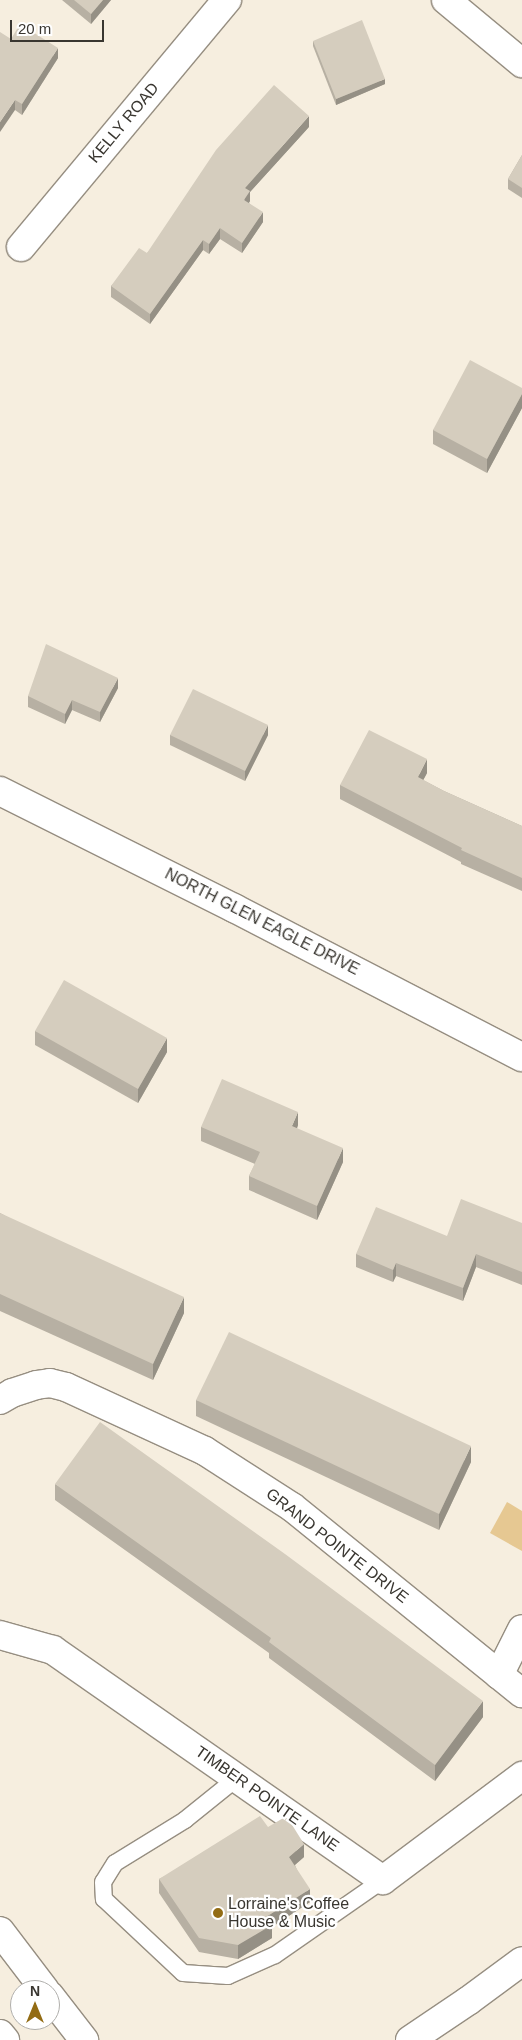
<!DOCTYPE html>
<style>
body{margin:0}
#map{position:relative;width:522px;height:2040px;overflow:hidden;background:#f6eedf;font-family:Arial,sans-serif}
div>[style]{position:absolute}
.green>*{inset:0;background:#e6c892}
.roads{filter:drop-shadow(1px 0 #968e81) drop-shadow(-1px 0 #968e81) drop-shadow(0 1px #968e81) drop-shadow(0 -1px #968e81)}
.lane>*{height:16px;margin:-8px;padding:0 8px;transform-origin:8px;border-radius:8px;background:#fff}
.street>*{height:28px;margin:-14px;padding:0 14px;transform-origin:14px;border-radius:14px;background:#fff}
.secondary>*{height:28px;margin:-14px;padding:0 14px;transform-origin:14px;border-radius:14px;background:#fff}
.wall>*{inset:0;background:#b7b0a3}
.shaded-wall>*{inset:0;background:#959085}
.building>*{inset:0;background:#d5cdbe}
.dots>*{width:14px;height:14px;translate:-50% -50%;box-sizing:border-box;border:2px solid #fff;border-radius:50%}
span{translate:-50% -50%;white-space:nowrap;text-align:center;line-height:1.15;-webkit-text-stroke:4.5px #fff;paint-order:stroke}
.street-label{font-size:16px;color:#393630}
.poi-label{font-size:16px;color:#393630}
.left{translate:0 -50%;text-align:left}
.north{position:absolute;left:10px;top:1980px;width:50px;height:50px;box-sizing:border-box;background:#fff;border:1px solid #b0afac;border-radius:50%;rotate:0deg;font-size:14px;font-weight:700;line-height:20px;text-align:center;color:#393630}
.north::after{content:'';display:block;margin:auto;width:18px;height:22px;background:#936c14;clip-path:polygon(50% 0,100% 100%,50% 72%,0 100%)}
.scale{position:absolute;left:10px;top:20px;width:94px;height:22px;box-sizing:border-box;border:2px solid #393630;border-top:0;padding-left:6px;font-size:15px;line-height:18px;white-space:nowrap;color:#393630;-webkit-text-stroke:4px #fff;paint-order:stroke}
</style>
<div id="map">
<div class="green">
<div style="clip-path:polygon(507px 1502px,522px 1511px,522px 1551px,490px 1533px)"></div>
</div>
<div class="roads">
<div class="lane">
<div style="left:237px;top:1778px;width:67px;rotate:141.1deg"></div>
<div style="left:185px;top:1820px;width:82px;rotate:148.4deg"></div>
<div style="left:115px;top:1863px;width:22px;rotate:122deg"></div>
<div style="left:103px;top:1882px;width:17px;rotate:87deg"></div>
<div style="left:104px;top:1899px;width:108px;rotate:43.1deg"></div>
<div style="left:183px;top:1973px;width:45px;rotate:3.8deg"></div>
<div style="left:228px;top:1976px;width:51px;rotate:-24.1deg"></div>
<div style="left:275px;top:1955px;width:131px;rotate:-34.8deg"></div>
</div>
<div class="street">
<div style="left:446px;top:0;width:99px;rotate:39.7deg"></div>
<div style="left:21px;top:247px;width:322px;rotate:-50.2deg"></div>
<div style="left:0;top:791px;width:262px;rotate:26.6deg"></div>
<div style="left:234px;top:908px;width:324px;rotate:27.4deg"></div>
<div style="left:0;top:1400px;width:14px;rotate:-30deg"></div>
<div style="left:12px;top:1393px;width:25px;rotate:-18deg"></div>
<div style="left:36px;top:1385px;width:14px;rotate:-8deg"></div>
<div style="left:50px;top:1383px;width:16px;rotate:14deg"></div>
<div style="left:66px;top:1387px;width:153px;rotate:24.7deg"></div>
<div style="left:205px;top:1451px;width:103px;rotate:32.8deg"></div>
<div style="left:292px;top:1507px;width:296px;rotate:39deg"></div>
<div style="left:0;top:1635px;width:55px;rotate:15.8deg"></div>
<div style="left:53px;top:1650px;width:402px;rotate:34.9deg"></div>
<div style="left:383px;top:1880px;width:174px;rotate:-36.8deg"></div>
<div style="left:499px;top:1675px;width:51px;rotate:-63.4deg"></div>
</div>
<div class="secondary">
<div style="left:0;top:1931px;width:74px;rotate:52.7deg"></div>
<div style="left:50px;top:1996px;width:56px;rotate:52.3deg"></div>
<div style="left:0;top:2034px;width:8px;rotate:50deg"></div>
<div style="left:410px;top:2040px;width:70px;rotate:-33.9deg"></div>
<div style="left:468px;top:2001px;width:67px;rotate:-36.5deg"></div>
</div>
</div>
<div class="wall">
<div style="clip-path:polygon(62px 0,111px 0,91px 24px)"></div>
<div style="clip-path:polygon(11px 39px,58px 58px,22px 115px,15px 110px)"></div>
<div style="clip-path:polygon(313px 41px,385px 84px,336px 105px,313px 46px)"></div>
<div style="clip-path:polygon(309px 127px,250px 192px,250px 201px,249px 203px,263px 222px,242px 253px,220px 239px,209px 254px,203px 250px,150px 324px,111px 297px,111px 286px,147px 253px)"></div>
<div style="clip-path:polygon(522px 155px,522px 198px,508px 189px,508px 179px)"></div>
<div style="clip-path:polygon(522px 388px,522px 408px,487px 473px,433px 444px,433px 430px)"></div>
<div style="clip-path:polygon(118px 688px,100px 722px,72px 710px,65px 724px,28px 707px,28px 696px)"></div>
<div style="clip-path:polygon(170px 735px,268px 735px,245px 781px,170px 745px)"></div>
<div style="clip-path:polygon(427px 773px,423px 780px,444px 791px,522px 826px,522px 891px,461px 864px,461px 862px,340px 799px,340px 785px)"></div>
<div style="clip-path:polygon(35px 1031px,167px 1052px,138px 1103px,35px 1045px)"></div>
<div style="clip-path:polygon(298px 1125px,297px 1129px,343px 1162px,317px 1220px,249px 1190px,249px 1176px,255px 1164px,201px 1141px,201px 1127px)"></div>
<div style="clip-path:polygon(0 1213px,184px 1313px,153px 1380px,0 1311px)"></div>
<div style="clip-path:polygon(522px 1223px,522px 1285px,476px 1267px,463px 1301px,396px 1276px,393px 1282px,356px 1267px,356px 1254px,447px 1236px)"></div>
<div style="clip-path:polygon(196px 1400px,471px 1462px,439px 1530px,196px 1416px)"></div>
<div style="clip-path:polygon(55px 1484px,483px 1717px,435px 1781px,269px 1658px,269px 1653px,55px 1500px)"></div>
<div style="clip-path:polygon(268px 1827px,304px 1857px,295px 1865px,310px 1902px,272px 1927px,272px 1938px,238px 1959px,199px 1952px,159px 1893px,159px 1879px)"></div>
</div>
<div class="shaded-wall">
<div style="clip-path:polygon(103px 0,111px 0,91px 24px,91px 14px)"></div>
<div style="clip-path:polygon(58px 48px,58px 58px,22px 115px,22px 104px)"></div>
<div style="clip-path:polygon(385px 79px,385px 84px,336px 105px,336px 99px)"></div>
<div style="clip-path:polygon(15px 100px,15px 110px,0 132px,0 122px)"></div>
<div style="clip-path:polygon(309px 116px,309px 127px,250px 192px,250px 201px,244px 210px,245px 188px)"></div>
<div style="clip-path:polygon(263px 212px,263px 222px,242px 253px,242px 243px)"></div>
<div style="clip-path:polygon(220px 228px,220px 239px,209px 254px,209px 244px)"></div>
<div style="clip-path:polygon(203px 240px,203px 250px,150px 324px,150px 314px)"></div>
<div style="clip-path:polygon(522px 394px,522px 408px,487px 473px,487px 459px)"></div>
<div style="clip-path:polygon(118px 678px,118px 688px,100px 722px,100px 712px)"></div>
<div style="clip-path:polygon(72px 700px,72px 710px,65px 724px,65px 714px)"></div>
<div style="clip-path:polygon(268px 725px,268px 735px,245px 781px,245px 771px)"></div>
<div style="clip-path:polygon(427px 759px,427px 773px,418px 790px,418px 777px)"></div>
<div style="clip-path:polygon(167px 1038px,167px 1052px,138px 1103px,138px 1089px)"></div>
<div style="clip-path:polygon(298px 1112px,298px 1125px,292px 1140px,292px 1126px)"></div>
<div style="clip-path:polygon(343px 1148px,343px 1162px,317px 1220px,317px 1206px)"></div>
<div style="clip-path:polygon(476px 1254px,476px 1267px,463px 1301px,463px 1288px)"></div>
<div style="clip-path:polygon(396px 1263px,396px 1276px,393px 1282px,393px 1270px)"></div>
<div style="clip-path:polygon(184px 1297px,184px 1313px,153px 1380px,153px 1364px)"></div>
<div style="clip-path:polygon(471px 1446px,471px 1462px,439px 1530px,439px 1514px)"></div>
<div style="clip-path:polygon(483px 1701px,483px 1717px,435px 1781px,435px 1765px)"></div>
<div style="clip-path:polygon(304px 1844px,304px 1857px,289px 1870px,289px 1857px)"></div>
<div style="clip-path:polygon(310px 1889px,310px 1902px,272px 1927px,272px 1938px,238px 1959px,238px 1945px,266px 1917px)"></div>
</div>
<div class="building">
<div style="clip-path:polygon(74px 0,103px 0,91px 14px)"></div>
<div style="clip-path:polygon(362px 20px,385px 79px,336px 99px,313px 41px)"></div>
<div style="clip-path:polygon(20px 24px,58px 48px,22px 104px,15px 100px,0 122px,0 32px,11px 39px)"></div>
<div style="clip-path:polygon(274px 85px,309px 116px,245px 188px,250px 191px,244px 200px,263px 212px,242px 243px,220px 228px,209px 244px,203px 240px,150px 314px,111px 286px,139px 248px,147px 253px,216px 150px)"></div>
<div style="clip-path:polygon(522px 155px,522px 188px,508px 179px)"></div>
<div style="clip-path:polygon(470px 360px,522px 388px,522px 394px,487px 459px,433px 430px)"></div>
<div style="clip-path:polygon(46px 644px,118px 678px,100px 712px,72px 700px,65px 714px,28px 696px)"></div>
<div style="clip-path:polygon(193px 689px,268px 725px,245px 771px,170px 735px)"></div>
<div style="clip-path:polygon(369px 730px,427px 759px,418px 777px,444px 791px,522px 826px,522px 878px,461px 850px,462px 848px,340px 785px)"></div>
<div style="clip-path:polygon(64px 980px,167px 1038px,138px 1089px,35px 1031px)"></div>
<div style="clip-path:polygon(222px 1079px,298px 1112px,292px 1126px,343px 1148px,317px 1206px,249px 1176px,260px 1152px,201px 1127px)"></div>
<div style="clip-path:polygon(461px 1199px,522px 1223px,522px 1272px,476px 1254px,463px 1288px,396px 1263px,393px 1270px,356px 1254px,376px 1207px,447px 1236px)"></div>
<div style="clip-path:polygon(0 1213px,184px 1297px,153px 1364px,0 1294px)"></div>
<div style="clip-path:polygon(229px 1332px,471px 1446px,439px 1514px,196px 1400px)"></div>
<div style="clip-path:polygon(100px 1422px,285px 1554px,483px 1701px,435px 1765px,269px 1642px,271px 1638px,55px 1484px)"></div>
<div style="clip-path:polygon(260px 1816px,268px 1827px,285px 1817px,289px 1820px,304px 1844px,289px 1857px,310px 1889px,266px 1917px,272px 1925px,238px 1945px,199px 1938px,159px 1879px)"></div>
</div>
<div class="dots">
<div style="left:218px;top:1913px;background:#936c14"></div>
</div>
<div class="street-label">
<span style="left:124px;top:123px;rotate:-50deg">KELLY ROAD</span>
<span style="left:262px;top:922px;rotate:27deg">NORTH GLEN EAGLE DRIVE</span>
<span style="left:337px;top:1546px;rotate:38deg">GRAND POINTE DRIVE</span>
<span style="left:267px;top:1799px;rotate:35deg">TIMBER POINTE LANE</span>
</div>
<div class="poi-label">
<span class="left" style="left:228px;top:1913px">Lorraine's Coffee<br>House &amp; Music</span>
</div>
<div class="north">N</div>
<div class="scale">20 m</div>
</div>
